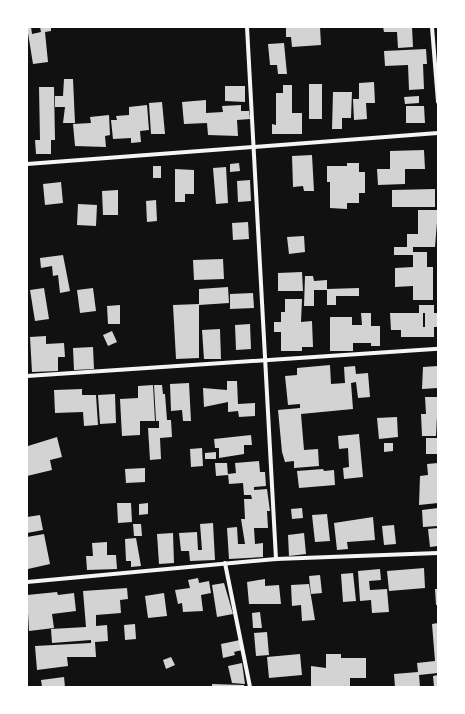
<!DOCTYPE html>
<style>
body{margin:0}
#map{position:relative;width:465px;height:714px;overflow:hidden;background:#111;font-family:"Roboto Serif",serif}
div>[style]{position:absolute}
.building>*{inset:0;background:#d3d3d3}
.minor>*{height:4px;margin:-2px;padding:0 2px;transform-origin:2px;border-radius:2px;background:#f5f5f5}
span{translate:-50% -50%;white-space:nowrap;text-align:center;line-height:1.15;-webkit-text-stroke:3px #fff;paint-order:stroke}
.frame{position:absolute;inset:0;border:28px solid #fff;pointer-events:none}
</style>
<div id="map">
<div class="building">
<div style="clip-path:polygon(27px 27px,31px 27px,32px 34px,41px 32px,40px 27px,51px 27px,51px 31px,45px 32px,48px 62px,33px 64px)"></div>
<div style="clip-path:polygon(286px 27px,320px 27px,321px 45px,292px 47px,291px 37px,286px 37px)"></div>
<div style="clip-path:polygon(383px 27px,412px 27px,413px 47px,398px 48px,397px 32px,384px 32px)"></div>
<div style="clip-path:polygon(284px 43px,287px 74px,278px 74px,277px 65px,270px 65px,268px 44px)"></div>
<div style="clip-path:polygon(426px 49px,427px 64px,423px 64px,424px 89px,409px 90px,408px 65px,385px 66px,384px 51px)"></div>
<div style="clip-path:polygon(64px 79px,73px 79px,75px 123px,63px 123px,65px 107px,55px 107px,55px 96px,63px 96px)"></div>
<div style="clip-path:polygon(374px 82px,375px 103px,366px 103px,367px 119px,354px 120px,353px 99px,359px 99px,359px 83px)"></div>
<div style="clip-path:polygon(309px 84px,322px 84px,322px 119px,309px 119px)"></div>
<div style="clip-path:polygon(283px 85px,292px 85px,292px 113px,302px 113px,302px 134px,272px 134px,272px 124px,276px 125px,276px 93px,283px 93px)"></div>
<div style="clip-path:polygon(225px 86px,245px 86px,245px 102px,225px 101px)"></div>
<div style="clip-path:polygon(39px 87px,54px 87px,55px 140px,51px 140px,51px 154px,36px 154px,35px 140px,40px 140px)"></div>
<div style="clip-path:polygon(333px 92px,352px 92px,351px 118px,342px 118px,342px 129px,332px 129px)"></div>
<div style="clip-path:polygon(419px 96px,419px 103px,405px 104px,404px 97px)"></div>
<div style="clip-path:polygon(206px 100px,206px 113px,223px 112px,222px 106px,241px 105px,241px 111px,249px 111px,250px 119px,237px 120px,238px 136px,208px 135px,207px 123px,184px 124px,182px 102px)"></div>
<div style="clip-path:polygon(162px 102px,165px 134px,151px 134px,149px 103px)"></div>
<div style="clip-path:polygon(147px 105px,149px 130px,140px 131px,141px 142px,131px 143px,131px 138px,113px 139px,111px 120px,117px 120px,116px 116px,129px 115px,129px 107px)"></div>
<div style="clip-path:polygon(406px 106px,424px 106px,425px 123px,406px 123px)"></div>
<div style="clip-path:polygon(109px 115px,110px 135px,105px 136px,106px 147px,75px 146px,73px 124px,91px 123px,90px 117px)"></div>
<div style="clip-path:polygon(424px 150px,425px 169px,405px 169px,405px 184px,378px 185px,377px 169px,390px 169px,390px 151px)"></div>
<div style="clip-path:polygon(312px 155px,314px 191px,304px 191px,303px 186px,293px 187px,292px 156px)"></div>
<div style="clip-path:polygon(239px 163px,240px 171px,230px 172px,230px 164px)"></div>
<div style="clip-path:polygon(347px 163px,359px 163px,359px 172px,365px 172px,365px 193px,359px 193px,359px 203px,347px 203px,347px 209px,330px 208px,330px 182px,327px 182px,327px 166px,347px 166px)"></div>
<div style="clip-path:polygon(153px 166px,161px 166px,161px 178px,153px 178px)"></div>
<div style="clip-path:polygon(226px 167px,228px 203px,216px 204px,213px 168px)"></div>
<div style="clip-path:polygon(175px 169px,194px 170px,194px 194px,185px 194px,185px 202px,175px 202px)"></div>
<div style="clip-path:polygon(250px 180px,251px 201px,238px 202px,237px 181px)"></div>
<div style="clip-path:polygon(61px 182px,63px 203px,45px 205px,43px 184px)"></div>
<div style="clip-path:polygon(435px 189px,435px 207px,392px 207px,392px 190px)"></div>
<div style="clip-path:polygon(118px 190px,118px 215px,103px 215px,102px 191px)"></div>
<div style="clip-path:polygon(156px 200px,157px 221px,147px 222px,146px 201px)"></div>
<div style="clip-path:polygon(78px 204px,97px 205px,96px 226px,77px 225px)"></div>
<div style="clip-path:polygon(418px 210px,438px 210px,435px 247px,413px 247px,413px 252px,427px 252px,427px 267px,433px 267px,433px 300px,413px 300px,413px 286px,395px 287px,395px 268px,413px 267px,413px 255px,394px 255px,394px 247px,407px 247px,407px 234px,418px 234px)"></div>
<div style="clip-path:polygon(248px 222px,249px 239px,233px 240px,232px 223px)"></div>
<div style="clip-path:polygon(304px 236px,305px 252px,289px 254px,287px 237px)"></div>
<div style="clip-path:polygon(63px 255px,70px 291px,60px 293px,58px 275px,53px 276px,52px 266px,41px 268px,40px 258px)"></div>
<div style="clip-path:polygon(223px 259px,224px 279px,194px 280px,193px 260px)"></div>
<div style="clip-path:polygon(302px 272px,303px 291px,278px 291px,278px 273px)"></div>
<div style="clip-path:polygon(305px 276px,313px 276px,314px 281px,327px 280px,327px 289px,359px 288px,359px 296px,336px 296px,336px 305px,327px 305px,327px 290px,314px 290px,314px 306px,304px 306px)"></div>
<div style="clip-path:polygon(228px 287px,229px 303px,199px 305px,199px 289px)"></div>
<div style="clip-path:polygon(44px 288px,49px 319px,35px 321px,30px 290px)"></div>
<div style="clip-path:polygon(93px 288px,96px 311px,80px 313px,77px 290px)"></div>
<div style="clip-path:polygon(253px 293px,254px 308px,230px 309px,230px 294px)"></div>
<div style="clip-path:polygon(285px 299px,302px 299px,301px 322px,312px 321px,313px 347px,302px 347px,302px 351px,281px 351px,281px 332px,274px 332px,274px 322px,281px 322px,281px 312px,285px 312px)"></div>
<div style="clip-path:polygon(199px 304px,199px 358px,176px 359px,173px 305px)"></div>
<div style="clip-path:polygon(120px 305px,120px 324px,108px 324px,107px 306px)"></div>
<div style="clip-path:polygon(evenodd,419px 305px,434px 305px,434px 313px,438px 313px,438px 327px,434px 327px,434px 337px,401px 337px,401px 330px,391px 330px,390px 313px,419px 313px,419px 305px,423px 313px,425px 313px,425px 327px,423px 327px,423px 313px)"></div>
<div style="clip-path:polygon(361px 313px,371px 313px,371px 326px,380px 326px,380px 346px,371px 346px,371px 343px,353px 343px,353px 351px,330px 351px,330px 317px,352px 317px,352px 325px,362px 325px)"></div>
<div style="clip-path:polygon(250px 324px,251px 349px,236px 350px,235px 325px)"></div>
<div style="clip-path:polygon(220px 329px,221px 359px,204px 359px,202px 330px)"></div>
<div style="clip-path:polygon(112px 331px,117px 342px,108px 346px,103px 335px)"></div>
<div style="clip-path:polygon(46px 336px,46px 344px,64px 343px,65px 357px,58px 357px,58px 371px,32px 372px,30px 337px)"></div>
<div style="clip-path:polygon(93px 347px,94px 369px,74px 370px,73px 348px)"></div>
<div style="clip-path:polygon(330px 365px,331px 384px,345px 383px,344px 367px,355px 366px,356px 374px,368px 373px,370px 397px,358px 398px,356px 382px,351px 383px,353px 409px,301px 414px,304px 450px,318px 449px,319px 466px,294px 468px,294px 461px,285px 462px,282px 452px,278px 410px,300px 408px,300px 404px,288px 405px,285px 376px,297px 375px,297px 368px)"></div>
<div style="clip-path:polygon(438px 366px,438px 388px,422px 389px,423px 367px)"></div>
<div style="clip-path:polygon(227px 381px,237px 381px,238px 404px,255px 403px,255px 416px,239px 417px,238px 411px,228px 412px,228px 402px,204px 407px,203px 388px,227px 390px)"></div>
<div style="clip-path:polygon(189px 383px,191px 421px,183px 421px,182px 410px,171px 411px,170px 384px)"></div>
<div style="clip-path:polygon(153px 385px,155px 421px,140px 421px,140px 435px,122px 436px,120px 399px,138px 398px,138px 386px)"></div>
<div style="clip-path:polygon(154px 385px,162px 385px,163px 394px,165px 394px,167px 420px,171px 420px,172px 437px,160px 438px,161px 459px,150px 460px,148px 428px,159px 428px,159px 421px,156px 421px)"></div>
<div style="clip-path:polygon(82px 389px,82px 395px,96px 395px,98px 425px,84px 426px,83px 412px,55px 413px,54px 390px)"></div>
<div style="clip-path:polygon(115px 394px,116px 423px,100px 424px,98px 395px)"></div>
<div style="clip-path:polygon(425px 397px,438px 397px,436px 436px,422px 436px,421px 414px,426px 414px)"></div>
<div style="clip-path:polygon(397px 417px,398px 437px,379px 439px,377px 418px)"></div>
<div style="clip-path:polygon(359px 434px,363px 477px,344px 479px,343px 468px,349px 467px,348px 448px,339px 449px,338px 436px)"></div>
<div style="clip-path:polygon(251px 435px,252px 445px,244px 445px,244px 454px,219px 458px,219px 448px,215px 448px,214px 439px)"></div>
<div style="clip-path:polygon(57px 437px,62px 457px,50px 460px,52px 470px,27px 476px,28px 446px)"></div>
<div style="clip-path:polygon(426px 438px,438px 438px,438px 454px,426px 454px)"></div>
<div style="clip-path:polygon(384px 443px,393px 443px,393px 451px,384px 452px)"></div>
<div style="clip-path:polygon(202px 448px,203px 466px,191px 467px,190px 449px)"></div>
<div style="clip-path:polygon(216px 452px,216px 459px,205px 459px,205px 453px)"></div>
<div style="clip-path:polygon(259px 461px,260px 472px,265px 472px,266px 486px,254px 487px,254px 490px,267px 489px,270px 511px,267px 511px,268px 528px,254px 528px,255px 544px,263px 543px,263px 557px,229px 559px,227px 528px,237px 527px,238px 544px,245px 544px,241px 519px,245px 519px,244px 499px,252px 499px,251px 495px,244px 495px,243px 483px,229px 484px,228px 474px,236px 473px,235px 463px)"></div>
<div style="clip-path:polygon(215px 463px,227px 463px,228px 475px,216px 476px)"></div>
<div style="clip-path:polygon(438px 463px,438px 503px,419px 505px,420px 476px,428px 475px,427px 464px)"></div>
<div style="clip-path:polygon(145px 468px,145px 482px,126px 483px,125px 469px)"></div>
<div style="clip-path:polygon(323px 469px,324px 471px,334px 470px,335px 485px,299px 488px,297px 471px)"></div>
<div style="clip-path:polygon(117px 503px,131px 503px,132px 522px,118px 523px)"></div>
<div style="clip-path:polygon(148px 503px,148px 514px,139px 515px,139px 504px)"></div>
<div style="clip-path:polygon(302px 508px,303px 518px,292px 519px,291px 509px)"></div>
<div style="clip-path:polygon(438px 508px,438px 526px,423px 527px,422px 510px)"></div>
<div style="clip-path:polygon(327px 514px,330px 541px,315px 542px,312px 515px)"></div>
<div style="clip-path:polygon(40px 515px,43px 530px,27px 533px,27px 517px)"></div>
<div style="clip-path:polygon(373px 517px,375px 540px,347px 542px,348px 549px,337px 550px,334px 523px)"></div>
<div style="clip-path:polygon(213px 523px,215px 560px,190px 561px,189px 551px,181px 551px,179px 533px,197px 532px,198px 550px,202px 550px,200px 524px)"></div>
<div style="clip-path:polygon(133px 524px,141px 524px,142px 536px,134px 536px)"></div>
<div style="clip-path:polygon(394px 525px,396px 544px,384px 545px,382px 526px)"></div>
<div style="clip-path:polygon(438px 528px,438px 546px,430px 547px,428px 529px)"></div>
<div style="clip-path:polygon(173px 533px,174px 563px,159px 564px,157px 534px)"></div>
<div style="clip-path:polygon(304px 533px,306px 554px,289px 556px,288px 535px)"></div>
<div style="clip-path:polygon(44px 534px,50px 564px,28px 569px,27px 537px)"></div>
<div style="clip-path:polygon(136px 538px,141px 566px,131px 567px,131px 561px,126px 561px,125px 539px)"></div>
<div style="clip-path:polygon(107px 542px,107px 555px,116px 555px,117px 569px,87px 570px,86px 556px,93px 556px,92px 543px)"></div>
<div style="clip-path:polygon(424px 568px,425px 588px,389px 591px,387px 571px)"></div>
<div style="clip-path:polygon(380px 569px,381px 580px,369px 581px,370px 590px,387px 589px,389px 612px,372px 613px,371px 600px,360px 601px,358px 571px)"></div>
<div style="clip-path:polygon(353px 573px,356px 601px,343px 602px,341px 574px)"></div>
<div style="clip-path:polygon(320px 575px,322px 593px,311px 594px,309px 576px)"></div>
<div style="clip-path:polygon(198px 578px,199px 583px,209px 581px,211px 593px,201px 595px,203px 611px,183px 612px,182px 603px,178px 604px,175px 590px,190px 588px,188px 580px)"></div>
<div style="clip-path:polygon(265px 579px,265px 586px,279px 585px,281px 604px,249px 604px,247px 582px)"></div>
<div style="clip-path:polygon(224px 583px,233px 614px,217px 617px,212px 585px)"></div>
<div style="clip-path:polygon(309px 584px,315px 620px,302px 621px,301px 605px,292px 606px,291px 585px)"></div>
<div style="clip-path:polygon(127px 588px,128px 599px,120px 600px,121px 613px,96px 615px,96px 626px,107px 625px,108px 641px,95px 642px,96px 657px,67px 657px,68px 666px,37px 670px,35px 646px,91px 643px,91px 640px,52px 643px,51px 629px,86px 627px,83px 591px)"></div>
<div style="clip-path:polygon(435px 589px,438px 589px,438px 605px,436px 605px)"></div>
<div style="clip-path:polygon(57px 592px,58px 595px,74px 593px,76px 611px,52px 614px,54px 628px,29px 631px,27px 595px)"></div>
<div style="clip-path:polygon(164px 593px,167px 616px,148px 618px,145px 596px)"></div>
<div style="clip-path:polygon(260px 612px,262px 628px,253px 628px,252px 613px)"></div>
<div style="clip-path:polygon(438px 623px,438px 673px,419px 675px,420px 687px,395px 687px,394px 674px,418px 672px,417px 663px,435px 661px,432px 624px)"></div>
<div style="clip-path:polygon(135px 624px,136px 639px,125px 640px,124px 625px)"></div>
<div style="clip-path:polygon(267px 632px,269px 655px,256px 656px,254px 633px)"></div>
<div style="clip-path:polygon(240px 640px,242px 650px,234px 652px,235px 655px,223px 658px,221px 644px)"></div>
<div style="clip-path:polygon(300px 654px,302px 675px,269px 678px,267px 657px)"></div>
<div style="clip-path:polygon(326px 654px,341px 654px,341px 658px,366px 658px,366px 678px,350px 678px,350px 687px,311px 687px,311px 666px,326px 668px)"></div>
<div style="clip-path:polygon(171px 657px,175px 665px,166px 669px,163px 660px)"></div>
<div style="clip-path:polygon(242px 663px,245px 684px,232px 683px,228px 666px)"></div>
<div style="clip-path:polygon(438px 675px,438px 687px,434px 687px,433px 676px)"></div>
<div style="clip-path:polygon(64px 677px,65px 687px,42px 687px,41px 680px)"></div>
<div style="clip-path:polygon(212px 684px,244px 685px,244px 687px,212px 687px)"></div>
</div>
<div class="minor">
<div style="left:247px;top:27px;width:533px;rotate:86.88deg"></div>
<div style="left:432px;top:27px;width:75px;rotate:85.4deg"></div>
<div style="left:27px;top:164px;width:412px;rotate:-4.3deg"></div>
<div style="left:27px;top:376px;width:412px;rotate:-3.8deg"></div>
<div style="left:225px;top:563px;width:126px;rotate:78.6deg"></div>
<div style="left:27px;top:582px;width:250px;rotate:-5.3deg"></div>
<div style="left:276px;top:559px;width:162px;rotate:-2.1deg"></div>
</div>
<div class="frame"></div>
</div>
